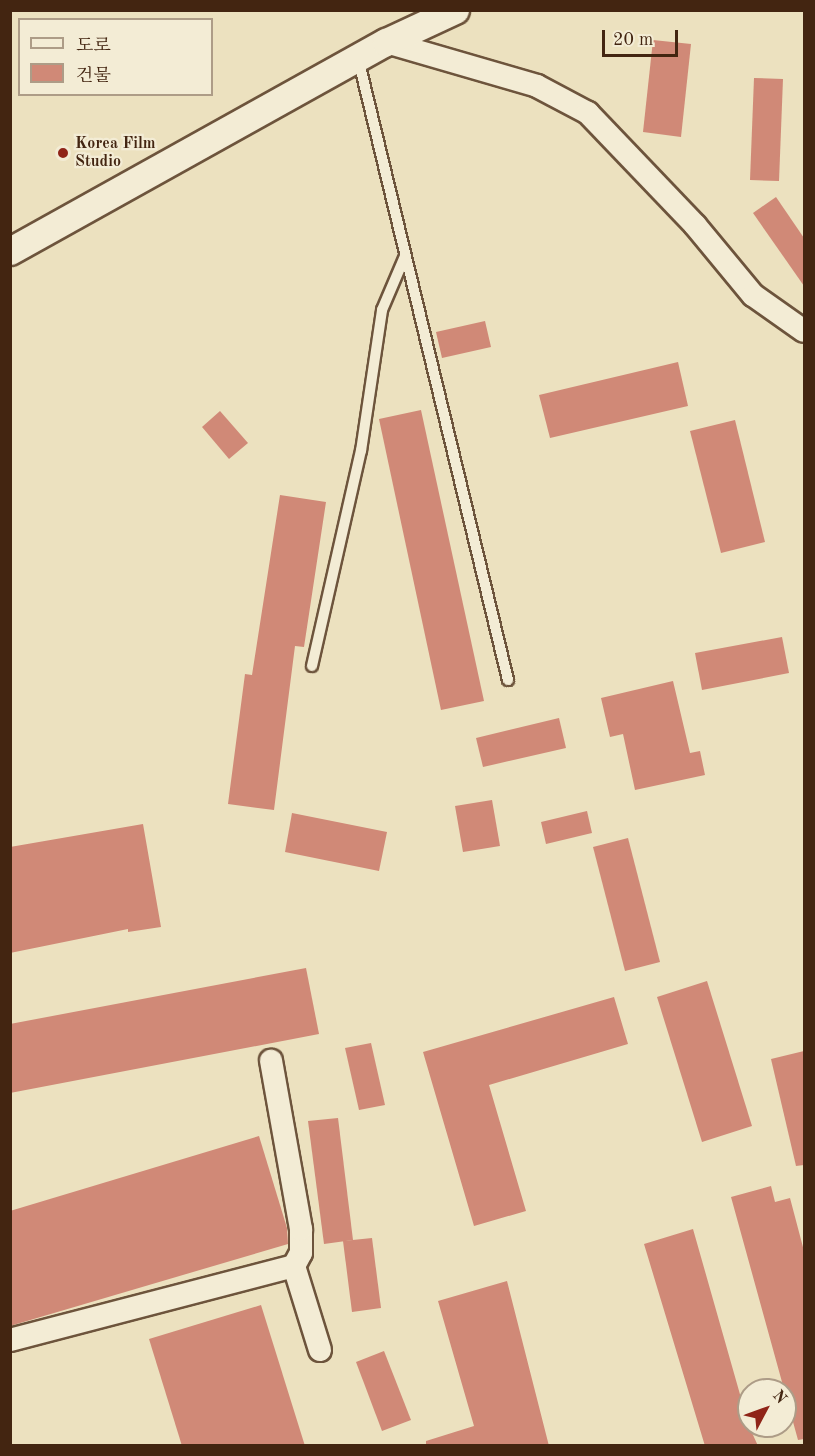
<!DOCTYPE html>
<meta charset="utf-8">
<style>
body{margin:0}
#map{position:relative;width:815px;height:1456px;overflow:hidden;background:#ece1bf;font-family:"Old Standard TT","Noto Serif KR",serif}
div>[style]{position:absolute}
.building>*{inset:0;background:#d08977}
.roads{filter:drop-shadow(2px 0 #6d543c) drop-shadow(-2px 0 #6d543c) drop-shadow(0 2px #6d543c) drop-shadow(0 -2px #6d543c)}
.service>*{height:10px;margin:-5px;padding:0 5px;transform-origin:5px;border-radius:5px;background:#f3ecd5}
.minor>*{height:22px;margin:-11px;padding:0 11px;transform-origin:11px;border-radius:11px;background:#f3ecd5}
.tertiary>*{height:27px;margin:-13.5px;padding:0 13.5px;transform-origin:13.5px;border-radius:13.5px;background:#f3ecd5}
.dots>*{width:16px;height:16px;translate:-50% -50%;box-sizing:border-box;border:3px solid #f3ecd5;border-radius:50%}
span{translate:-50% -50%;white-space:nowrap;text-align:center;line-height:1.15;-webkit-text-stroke:4.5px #f3ecd5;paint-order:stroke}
.poi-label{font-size:16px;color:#432511;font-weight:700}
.left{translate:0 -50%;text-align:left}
.frame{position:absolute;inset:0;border:12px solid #432511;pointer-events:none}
.legend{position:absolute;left:18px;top:18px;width:195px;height:78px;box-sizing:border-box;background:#f3ecd5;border:2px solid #ad9c87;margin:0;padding:8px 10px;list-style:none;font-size:18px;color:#432511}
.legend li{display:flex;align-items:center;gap:12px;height:30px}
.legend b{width:30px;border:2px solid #ad9c87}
.north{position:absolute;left:737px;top:1378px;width:60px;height:60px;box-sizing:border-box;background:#f3ecd5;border:2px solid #ad9c87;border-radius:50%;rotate:49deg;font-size:16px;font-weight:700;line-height:24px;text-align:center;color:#432511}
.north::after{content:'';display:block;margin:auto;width:21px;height:27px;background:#8f2418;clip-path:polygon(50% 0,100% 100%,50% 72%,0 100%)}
.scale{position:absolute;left:602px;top:30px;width:76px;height:27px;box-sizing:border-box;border:3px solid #432511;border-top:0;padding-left:8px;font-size:18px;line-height:21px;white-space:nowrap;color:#432511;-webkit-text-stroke:4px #f3ecd5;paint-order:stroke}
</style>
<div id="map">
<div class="building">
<div style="clip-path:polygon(653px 40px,691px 44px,681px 137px,643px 132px)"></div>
<div style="clip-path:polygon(754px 78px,783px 79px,779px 181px,750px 180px)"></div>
<div style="clip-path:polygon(776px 197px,804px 238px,804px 286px,753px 213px)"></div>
<div style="clip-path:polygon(485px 321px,491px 347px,442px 358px,436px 332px)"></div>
<div style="clip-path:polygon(678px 362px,688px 406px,550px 438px,539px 395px)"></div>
<div style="clip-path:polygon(421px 410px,484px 701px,441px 710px,379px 419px)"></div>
<div style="clip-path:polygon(220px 411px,248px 443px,229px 459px,202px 427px)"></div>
<div style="clip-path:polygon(735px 420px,765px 542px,721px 553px,690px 431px)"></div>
<div style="clip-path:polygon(280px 495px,326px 502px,304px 647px,295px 646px,274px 810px,228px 804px,245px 674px,252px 675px)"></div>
<div style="clip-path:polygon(782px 637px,789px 673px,702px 690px,695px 653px)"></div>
<div style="clip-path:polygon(673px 681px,690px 753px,700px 751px,705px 775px,635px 790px,623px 734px,610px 737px,601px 698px)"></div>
<div style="clip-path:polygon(559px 718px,566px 748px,483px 767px,476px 738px)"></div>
<div style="clip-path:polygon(492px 800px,500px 846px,463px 852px,455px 806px)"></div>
<div style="clip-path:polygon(587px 811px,592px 833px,546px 844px,541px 822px)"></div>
<div style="clip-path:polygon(292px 813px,387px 832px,379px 871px,285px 852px)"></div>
<div style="clip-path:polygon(143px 824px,161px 927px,128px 932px,128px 929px,10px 953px,10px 847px)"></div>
<div style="clip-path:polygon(628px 838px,660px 962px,625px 971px,593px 847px)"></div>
<div style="clip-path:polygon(306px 968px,319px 1034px,10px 1093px,10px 1024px)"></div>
<div style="clip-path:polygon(707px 981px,752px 1126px,702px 1142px,657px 997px)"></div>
<div style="clip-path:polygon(614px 997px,628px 1044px,489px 1085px,526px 1211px,474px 1226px,423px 1052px)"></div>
<div style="clip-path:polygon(371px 1043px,385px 1105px,359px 1110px,345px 1048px)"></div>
<div style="clip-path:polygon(804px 1051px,804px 1165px,796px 1166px,771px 1059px)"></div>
<div style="clip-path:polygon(338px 1118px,353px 1240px,324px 1244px,308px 1121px)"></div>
<div style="clip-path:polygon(259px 1136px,287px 1228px,288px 1244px,10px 1326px,10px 1211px)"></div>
<div style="clip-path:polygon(771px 1186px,775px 1202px,790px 1198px,804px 1251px,804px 1439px,798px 1440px,731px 1197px)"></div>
<div style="clip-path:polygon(693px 1229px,749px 1426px,758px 1446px,705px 1446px,644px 1244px)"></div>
<div style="clip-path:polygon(372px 1238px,381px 1308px,352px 1312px,343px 1241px)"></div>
<div style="clip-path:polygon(507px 1281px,549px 1446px,426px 1446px,426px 1441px,474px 1426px,438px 1301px)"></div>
<div style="clip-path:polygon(261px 1305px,305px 1446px,182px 1446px,149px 1339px)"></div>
<div style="clip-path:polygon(384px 1351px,411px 1420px,382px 1431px,356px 1362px)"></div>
</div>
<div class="roads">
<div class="service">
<div style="left:358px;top:58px;width:640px;rotate:76.44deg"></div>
<div style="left:312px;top:666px;width:221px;rotate:-77.2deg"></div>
<div style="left:361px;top:451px;width:143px;rotate:-81.5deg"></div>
<div style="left:382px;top:310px;width:59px;rotate:-66.9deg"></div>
</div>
<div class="minor">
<div style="left:386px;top:42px;width:157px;rotate:16.2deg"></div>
<div style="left:537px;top:86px;width:58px;rotate:27.9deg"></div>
<div style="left:588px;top:113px;width:155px;rotate:46.3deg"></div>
<div style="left:695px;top:225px;width:91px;rotate:50.4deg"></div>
<div style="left:753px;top:295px;width:62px;rotate:35.2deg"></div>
<div style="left:294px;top:1266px;width:88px;rotate:72.8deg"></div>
<div style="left:10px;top:1340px;width:293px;rotate:-14.6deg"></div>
<div style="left:294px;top:1266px;width:15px;rotate:-62deg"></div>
<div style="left:301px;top:1253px;width:24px;rotate:-90deg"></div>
<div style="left:301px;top:1229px;width:171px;rotate:-100.1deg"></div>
</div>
<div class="tertiary">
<div style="left:10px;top:251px;width:430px;rotate:-29.1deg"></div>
<div style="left:386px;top:42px;width:76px;rotate:-24.9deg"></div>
</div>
</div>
<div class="dots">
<div style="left:63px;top:153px;background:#8f2418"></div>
</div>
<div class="poi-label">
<span class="left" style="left:75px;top:153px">Korea Film<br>Studio</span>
</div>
<div class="frame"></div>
<ul class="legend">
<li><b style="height:8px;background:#f3ecd5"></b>도로</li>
<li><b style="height:16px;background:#d08977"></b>건물</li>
</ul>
<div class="north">N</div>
<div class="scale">20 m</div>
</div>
